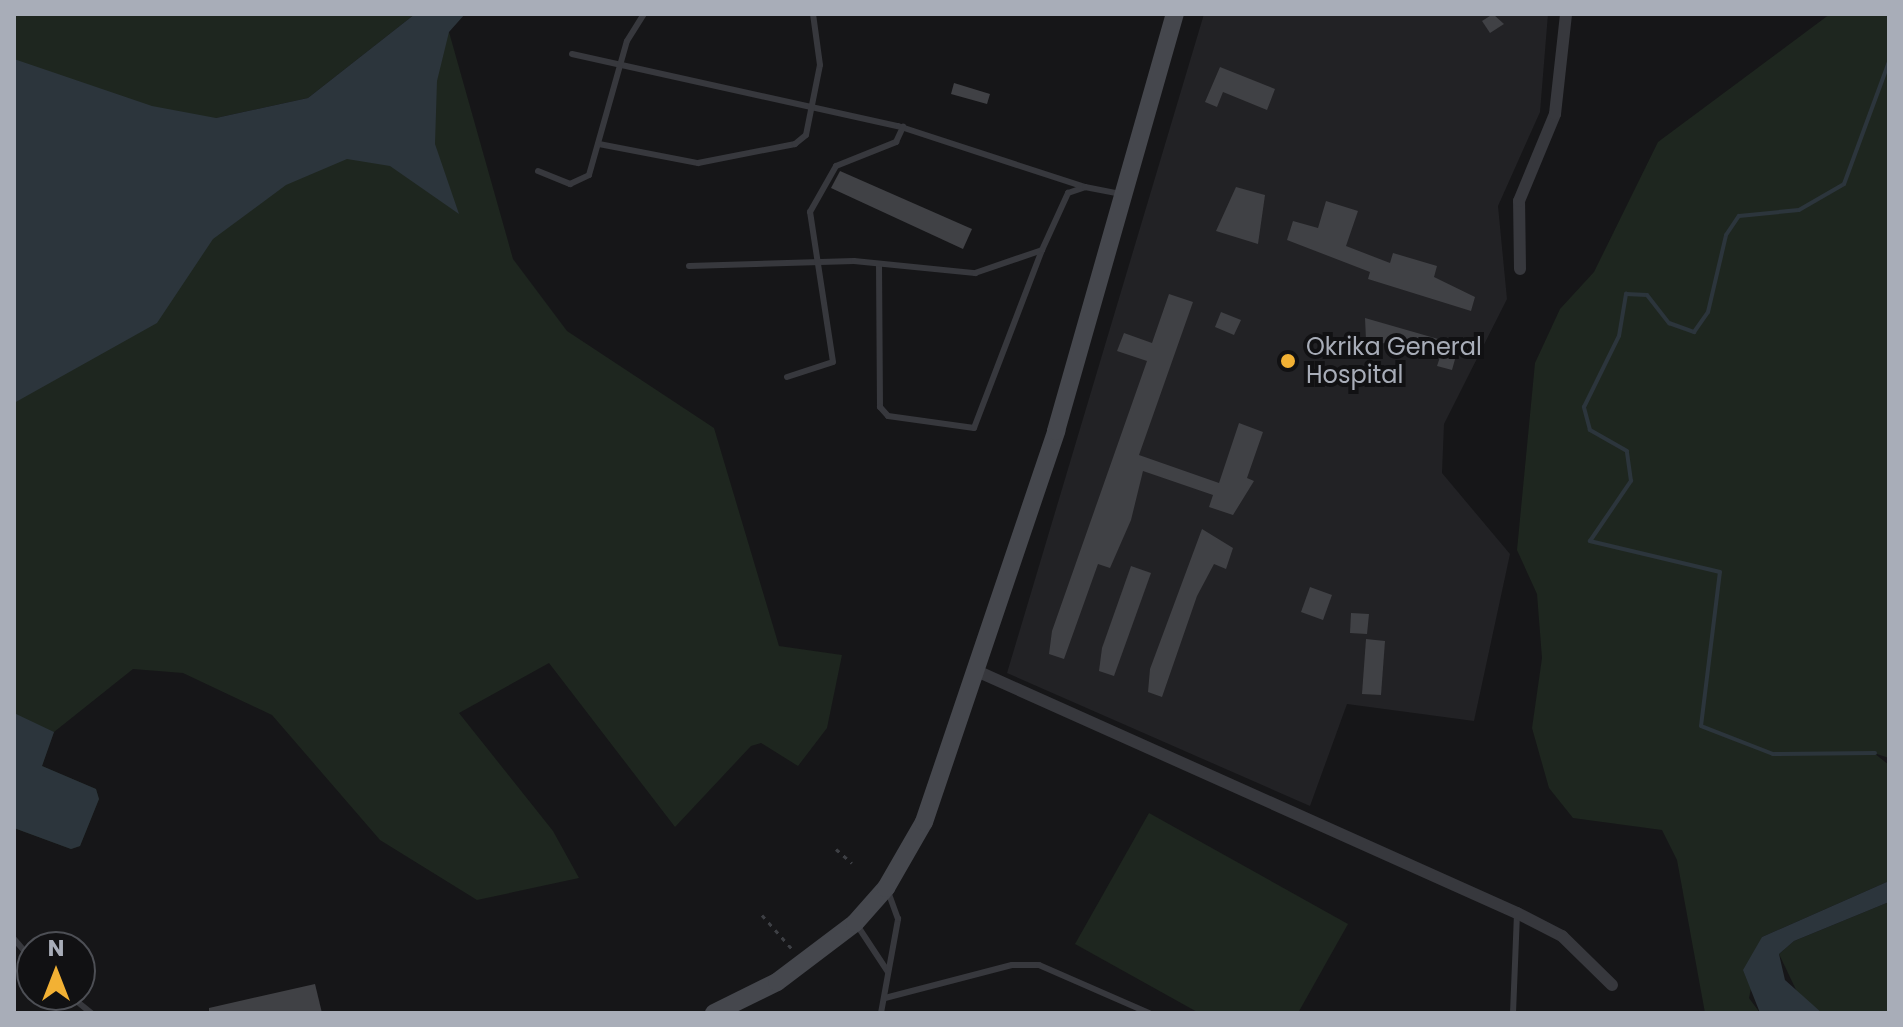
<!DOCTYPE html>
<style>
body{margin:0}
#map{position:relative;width:1903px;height:1027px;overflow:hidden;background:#161618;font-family:Poppins,sans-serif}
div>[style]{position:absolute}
.built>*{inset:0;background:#222225}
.green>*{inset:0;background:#1e261f}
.water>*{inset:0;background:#2c353c}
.stream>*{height:4px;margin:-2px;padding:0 2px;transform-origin:2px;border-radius:2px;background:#2c353c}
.building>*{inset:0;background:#404145}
.path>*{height:3px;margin-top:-1.5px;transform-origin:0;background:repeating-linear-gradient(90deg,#3d3f44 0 4px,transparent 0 10px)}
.lane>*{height:6px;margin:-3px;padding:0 3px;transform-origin:3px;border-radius:3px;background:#37383d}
.street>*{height:12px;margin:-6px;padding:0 6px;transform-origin:6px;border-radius:6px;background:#37383d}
.secondary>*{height:18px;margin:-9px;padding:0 9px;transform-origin:9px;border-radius:9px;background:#45474d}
.dots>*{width:22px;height:22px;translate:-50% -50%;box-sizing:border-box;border:4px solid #111113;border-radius:50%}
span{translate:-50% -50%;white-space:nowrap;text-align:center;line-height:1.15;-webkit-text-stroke:8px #111113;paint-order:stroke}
.poi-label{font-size:24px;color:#a8adb8}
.left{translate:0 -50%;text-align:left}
.frame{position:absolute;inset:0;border:16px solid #a8adb8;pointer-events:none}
.north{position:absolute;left:16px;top:931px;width:80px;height:80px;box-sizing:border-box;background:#111113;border:2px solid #4d4f55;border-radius:50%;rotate:0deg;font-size:22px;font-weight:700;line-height:32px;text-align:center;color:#a8adb8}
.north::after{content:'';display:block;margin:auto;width:28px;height:36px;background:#f2b134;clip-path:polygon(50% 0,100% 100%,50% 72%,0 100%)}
</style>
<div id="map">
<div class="built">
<div style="clip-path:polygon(1204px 14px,1548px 14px,1540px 112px,1498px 206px,1507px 299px,1444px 424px,1442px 473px,1510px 554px,1474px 721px,1347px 704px,1310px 806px,1007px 673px)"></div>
</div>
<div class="green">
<div style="clip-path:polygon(14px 14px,415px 14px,308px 98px,216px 118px,14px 195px)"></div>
<div style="clip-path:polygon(1830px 14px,1889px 14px,1889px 758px,1874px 753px,1889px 765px,1889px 881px,1762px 937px,1749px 998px,1760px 1013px,1705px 1013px,1677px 860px,1662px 830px,1573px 818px,1549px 788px,1532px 728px,1542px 658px,1537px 594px,1517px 550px,1535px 363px,1560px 309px,1594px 272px,1658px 142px)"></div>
<div style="clip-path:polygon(449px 32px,513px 259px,567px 331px,714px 428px,779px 646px,842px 655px,827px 728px,798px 766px,761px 743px,751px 746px,675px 827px,549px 663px,459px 713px,553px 831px,579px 878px,477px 900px,380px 840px,272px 715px,183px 673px,133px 669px,54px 732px,42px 766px,96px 789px,99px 799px,80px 846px,71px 849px,14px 828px,14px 243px)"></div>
<div style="clip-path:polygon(1149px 813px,1348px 924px,1298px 1013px,1199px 1013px,1075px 944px)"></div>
<div style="clip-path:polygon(1889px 902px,1889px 1013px,1822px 1013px,1798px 994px,1779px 954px,1794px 941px)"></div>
</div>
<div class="water">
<div style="clip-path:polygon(415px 14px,465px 14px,449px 32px,437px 81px,435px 144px,459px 214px,390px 166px,347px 159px,286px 185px,213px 239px,157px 323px,14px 403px,14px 59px,152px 106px,216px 118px,308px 98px)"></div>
<div style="clip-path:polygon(14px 713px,54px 732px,42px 766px,96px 789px,99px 799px,80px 846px,71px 849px,14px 828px)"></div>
<div style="clip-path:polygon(1889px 881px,1889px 902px,1794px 941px,1779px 954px,1785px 980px,1822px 1013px,1760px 1013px,1743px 970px,1762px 937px)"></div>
</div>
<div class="stream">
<div style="left:1875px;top:753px;width:102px;rotate:179.4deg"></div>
<div style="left:1773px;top:754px;width:77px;rotate:-158.7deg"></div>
<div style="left:1701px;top:726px;width:155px;rotate:-83deg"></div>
<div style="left:1720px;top:572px;width:134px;rotate:-166.6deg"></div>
<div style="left:1590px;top:541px;width:73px;rotate:-55.7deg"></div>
<div style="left:1631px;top:481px;width:30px;rotate:-98deg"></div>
<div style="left:1627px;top:451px;width:43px;rotate:-150.4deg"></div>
<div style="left:1590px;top:430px;width:24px;rotate:-105deg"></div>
<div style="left:1584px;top:407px;width:79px;rotate:-63.8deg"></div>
<div style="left:1619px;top:336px;width:43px;rotate:-80.5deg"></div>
<div style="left:1626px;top:294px;width:21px;rotate:3deg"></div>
<div style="left:1647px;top:295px;width:36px;rotate:52deg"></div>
<div style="left:1669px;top:323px;width:27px;rotate:20deg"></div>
<div style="left:1694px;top:332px;width:24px;rotate:-55deg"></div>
<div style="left:1708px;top:312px;width:79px;rotate:-76.8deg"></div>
<div style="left:1726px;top:235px;width:23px;rotate:-56deg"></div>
<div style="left:1739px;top:216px;width:60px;rotate:-5.7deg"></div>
<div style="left:1799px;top:210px;width:52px;rotate:-30deg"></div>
<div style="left:1844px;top:184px;width:130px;rotate:-69.8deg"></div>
</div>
<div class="building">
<div style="clip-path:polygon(1493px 14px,1504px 24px,1490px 33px,1482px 21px)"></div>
<div style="clip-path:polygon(1220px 67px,1275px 89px,1267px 110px,1223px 92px,1217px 107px,1205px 102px)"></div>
<div style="clip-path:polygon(954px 83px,990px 94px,987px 104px,951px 94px)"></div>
<div style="clip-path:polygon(840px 171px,972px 229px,963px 249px,831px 188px)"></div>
<div style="clip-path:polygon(1236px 187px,1265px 195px,1258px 244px,1216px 231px)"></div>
<div style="clip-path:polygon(1326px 201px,1358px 211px,1346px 246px,1390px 263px,1393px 253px,1437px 266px,1434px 277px,1475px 297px,1471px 311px,1368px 279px,1370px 272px,1287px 240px,1293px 221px,1318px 228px)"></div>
<div style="clip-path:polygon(1169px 294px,1193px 302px,1139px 455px,1219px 483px,1239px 423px,1263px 432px,1247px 478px,1254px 481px,1233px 515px,1209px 507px,1213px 495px,1143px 471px,1131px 520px,1110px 568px,1098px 564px,1064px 659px,1049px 654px,1052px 631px,1147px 361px,1117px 351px,1124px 333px,1152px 343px)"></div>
<div style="clip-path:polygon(1221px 312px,1241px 320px,1234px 335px,1215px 327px)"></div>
<div style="clip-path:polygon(1365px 318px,1459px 345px,1452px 370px,1437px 366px,1441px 354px,1366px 340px)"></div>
<div style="clip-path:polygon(1202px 529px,1233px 548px,1226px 569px,1214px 564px,1197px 596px,1162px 697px,1148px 692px,1150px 669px)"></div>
<div style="clip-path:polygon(1131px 566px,1151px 573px,1114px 676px,1099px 671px,1102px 648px)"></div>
<div style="clip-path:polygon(1310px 587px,1332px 595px,1323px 620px,1301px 612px)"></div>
<div style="clip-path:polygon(1351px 613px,1369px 614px,1367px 634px,1350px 633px)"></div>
<div style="clip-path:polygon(1366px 639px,1385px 641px,1381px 695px,1362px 694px)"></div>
<div style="clip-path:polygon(315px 984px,322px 1013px,209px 1013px,209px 1008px)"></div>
</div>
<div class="path">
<div style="left:836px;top:849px;width:21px;rotate:41deg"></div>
<div style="left:762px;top:915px;width:48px;rotate:48.4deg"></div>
</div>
<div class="lane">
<div style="left:572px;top:54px;width:334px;rotate:12.5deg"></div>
<div style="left:898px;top:126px;width:197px;rotate:18.1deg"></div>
<div style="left:599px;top:144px;width:101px;rotate:10.9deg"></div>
<div style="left:698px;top:163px;width:99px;rotate:-11.1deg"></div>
<div style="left:795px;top:144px;width:14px;rotate:-39deg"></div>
<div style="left:806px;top:135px;width:71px;rotate:-78.7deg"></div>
<div style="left:820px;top:65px;width:51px;rotate:-97.8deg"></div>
<div style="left:538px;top:171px;width:35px;rotate:22deg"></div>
<div style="left:570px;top:184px;width:21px;rotate:-25deg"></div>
<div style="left:589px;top:175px;width:139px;rotate:-74.2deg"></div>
<div style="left:627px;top:41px;width:32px;rotate:-58deg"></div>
<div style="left:879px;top:264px;width:143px;rotate:89.6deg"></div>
<div style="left:880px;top:407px;width:12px;rotate:48deg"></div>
<div style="left:888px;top:416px;width:87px;rotate:7.9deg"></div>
<div style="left:974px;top:428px;width:191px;rotate:-69.1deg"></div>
<div style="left:689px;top:266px;width:165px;rotate:-1.7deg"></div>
<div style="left:854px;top:261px;width:122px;rotate:5.7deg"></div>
<div style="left:975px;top:273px;width:71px;rotate:-18.9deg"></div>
<div style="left:1042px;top:250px;width:63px;rotate:-65.5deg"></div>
<div style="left:1068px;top:193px;width:18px;rotate:-19deg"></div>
<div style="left:1085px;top:187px;width:36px;rotate:11deg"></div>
<div style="left:787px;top:377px;width:48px;rotate:-18.1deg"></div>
<div style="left:833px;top:362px;width:152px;rotate:-98.7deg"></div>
<div style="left:810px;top:212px;width:53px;rotate:-60.5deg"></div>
<div style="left:836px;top:166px;width:65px;rotate:-21.8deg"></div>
<div style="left:896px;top:142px;width:17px;rotate:-65deg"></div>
<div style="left:857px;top:925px;width:56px;rotate:56.6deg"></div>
<div style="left:14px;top:939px;width:28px;rotate:49deg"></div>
<div style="left:69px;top:995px;width:28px;rotate:39deg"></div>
<div style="left:885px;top:998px;width:131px;rotate:-14.6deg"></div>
<div style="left:1012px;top:965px;width:27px"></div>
<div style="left:1039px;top:965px;width:120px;rotate:23.6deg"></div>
<div style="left:881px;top:1013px;width:96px;rotate:-79.7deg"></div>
<div style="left:898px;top:919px;width:30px;rotate:-110deg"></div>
<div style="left:1513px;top:1013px;width:100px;rotate:-87.7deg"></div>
</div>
<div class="street">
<div style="left:1520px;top:269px;width:68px;rotate:-90.8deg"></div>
<div style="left:1519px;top:201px;width:94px;rotate:-67.5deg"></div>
<div style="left:1555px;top:114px;width:101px;rotate:-83.7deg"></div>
<div style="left:979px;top:672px;width:590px;rotate:24.13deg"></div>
<div style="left:1517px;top:913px;width:51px;rotate:27.1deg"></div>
<div style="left:1562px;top:936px;width:70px;rotate:44.4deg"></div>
</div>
<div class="secondary">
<div style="left:714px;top:1013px;width:70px;rotate:-26.2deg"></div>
<div style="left:777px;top:982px;width:98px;rotate:-37.1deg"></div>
<div style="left:855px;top:923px;width:47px;rotate:-48.5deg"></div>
<div style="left:886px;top:888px;width:76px;rotate:-60.1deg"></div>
<div style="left:924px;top:822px;width:413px;rotate:-71.3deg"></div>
<div style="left:1056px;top:431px;width:434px;rotate:-74.1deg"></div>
</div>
<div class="dots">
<div style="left:1288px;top:361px;background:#f2b134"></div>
</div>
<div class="poi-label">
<span class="left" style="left:1306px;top:361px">Okrika General<br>Hospital</span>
</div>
<div class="frame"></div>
<div class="north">N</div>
</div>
